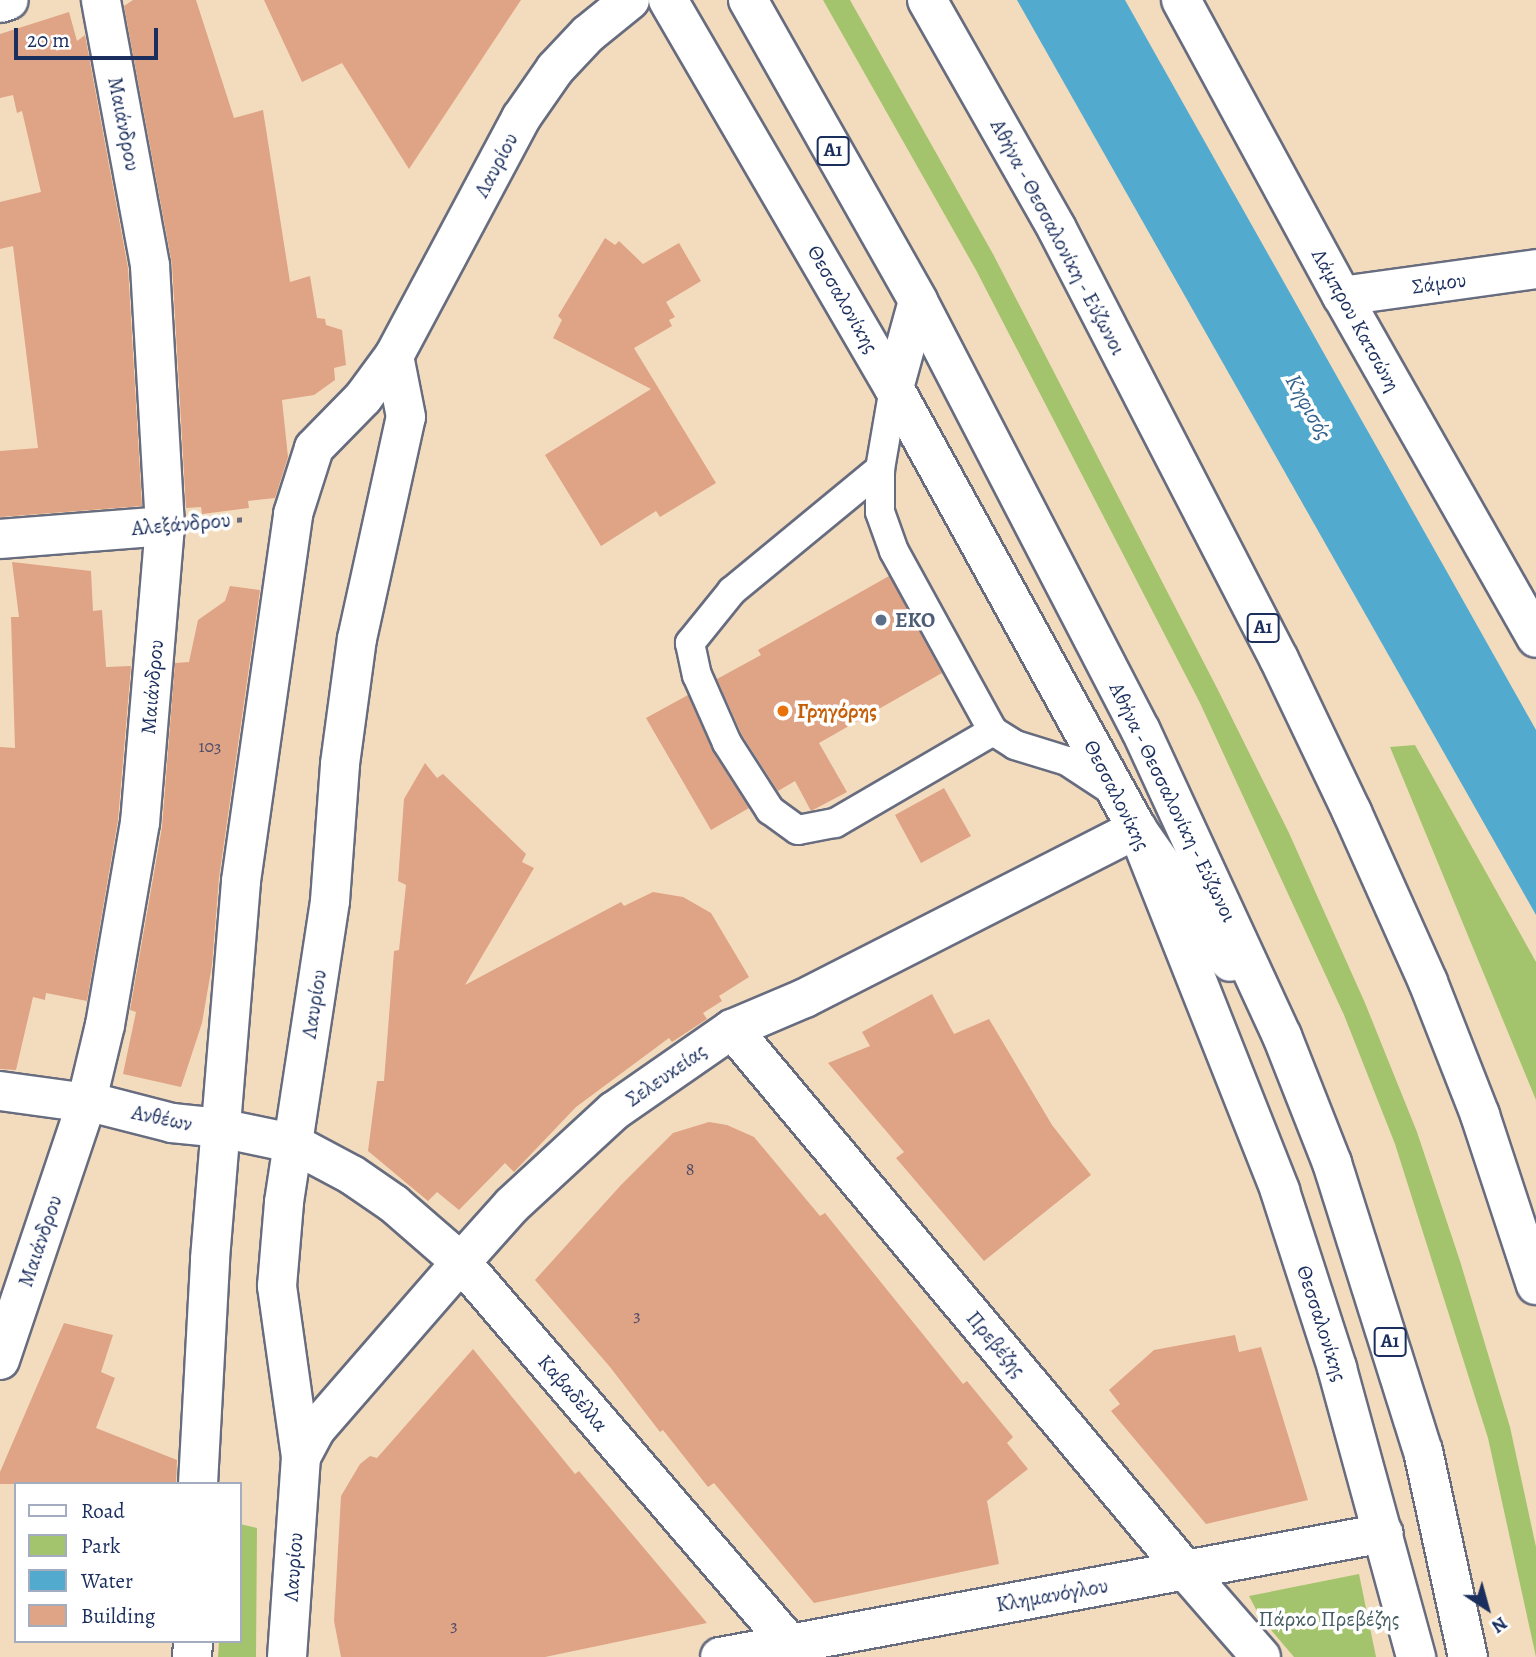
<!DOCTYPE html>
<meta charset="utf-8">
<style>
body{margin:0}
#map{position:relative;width:1536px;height:1657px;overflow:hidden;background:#f3dcbd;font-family:Alegreya,serif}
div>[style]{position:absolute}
.green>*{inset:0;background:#a3c46c}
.water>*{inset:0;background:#52aacf}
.building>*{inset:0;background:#dfa385}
.path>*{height:4.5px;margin-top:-2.25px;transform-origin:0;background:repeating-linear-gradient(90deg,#676c7f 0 5px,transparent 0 10px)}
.roads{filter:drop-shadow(2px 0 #676c7f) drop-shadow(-2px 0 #676c7f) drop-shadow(0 2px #676c7f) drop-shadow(0 -2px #676c7f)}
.lane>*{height:28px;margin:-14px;padding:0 14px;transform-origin:14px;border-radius:14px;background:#fff}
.street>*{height:38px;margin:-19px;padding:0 19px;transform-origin:19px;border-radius:19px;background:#fff}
.secondary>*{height:38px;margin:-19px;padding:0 19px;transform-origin:19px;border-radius:19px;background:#fff}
.highway>*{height:38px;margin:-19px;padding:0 19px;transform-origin:19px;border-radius:19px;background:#fff}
.dots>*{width:19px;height:19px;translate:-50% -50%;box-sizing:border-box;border:4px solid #fff;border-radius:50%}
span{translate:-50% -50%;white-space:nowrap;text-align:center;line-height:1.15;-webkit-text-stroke:7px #fff;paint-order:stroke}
.number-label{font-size:18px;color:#4c4c68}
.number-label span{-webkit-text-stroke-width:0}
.shield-label span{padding:2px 5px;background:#fff;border:2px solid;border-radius:5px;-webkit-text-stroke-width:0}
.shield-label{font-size:19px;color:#1b2f5e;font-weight:700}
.street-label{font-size:21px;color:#1b2f5e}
.service-label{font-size:21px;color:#4e5e75;font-weight:700}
.left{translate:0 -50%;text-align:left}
.food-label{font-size:21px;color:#c56008;font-weight:700}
.park-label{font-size:21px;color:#445c62}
.water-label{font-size:23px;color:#31608b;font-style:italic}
.legend{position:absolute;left:14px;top:1482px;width:228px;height:161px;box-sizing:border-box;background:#fff;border:2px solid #a4acbf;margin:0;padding:9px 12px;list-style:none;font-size:21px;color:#1b2f5e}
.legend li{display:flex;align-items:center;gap:14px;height:35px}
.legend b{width:35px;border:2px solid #a4acbf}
.north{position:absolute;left:1452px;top:1573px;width:70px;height:70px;-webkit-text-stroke:5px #fff;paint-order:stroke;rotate:144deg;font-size:19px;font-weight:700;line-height:28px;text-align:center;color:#1b2f5e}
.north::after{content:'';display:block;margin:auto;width:24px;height:32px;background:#1b2f5e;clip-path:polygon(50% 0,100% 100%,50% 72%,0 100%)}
.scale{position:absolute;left:14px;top:28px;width:144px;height:32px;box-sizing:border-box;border:4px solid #1b2f5e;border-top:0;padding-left:9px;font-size:21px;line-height:24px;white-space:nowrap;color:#1b2f5e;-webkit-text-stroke:5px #fff;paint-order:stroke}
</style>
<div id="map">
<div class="green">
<div style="clip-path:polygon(823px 0,850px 0,993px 254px,1218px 690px,1289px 833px,1365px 1003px,1417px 1132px,1460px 1261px,1510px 1427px,1536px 1547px,1536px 1657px,1488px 1438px,1395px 1144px,1344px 1015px,1200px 703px,976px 270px)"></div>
<div style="clip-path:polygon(1415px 745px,1536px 962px,1536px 1100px,1390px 747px)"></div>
<div style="clip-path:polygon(240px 1524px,257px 1528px,256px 1657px,218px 1657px,219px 1641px,240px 1641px)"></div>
<div style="clip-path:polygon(1359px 1574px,1376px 1657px,1294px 1657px,1260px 1617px,1249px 1596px)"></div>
</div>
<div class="water">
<div style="clip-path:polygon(1017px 0,1125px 0,1536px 730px,1536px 915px)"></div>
</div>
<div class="building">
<div style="clip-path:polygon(133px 0,196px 0,234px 118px,263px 110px,290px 282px,310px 276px,317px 318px,325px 319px,326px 325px,342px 330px,346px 365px,334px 368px,335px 380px,314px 395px,282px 400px,288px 457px,275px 498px,248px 501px,249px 508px,202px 514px,201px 507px,186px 508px,172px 264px,124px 6px)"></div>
<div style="clip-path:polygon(264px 0,521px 0,409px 169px,342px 63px,302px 82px)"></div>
<div style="clip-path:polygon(69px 12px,77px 41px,85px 35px,128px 268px,142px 506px,0 517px,0 451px,38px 448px,13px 246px,0 249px,0 202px,41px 192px,22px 111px,17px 113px,13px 95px,0 98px,0 34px)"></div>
<div style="clip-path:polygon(605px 238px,615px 245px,619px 241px,643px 264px,679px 243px,701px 281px,666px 302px,675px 317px,669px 320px,672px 326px,634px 348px,716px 483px,660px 517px,656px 511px,601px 546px,545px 455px,651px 389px,553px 338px,562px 320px,558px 316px)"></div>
<div style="clip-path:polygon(12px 562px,91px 571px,93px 611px,102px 610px,106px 667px,131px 666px,118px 820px,87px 1001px,46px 993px,45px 1000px,33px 997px,16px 1070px,0 1069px,0 747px,15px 748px,11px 617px,19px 617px)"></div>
<div style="clip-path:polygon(889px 576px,942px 673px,819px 743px,847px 792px,811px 811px,795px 781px,778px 791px,742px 735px,717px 679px,761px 655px,758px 650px)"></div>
<div style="clip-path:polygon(230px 586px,260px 590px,219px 878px,212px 965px,202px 1023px,181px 1087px,123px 1074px,136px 1012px,130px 1010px,162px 827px,175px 663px,189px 662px,198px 620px,225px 601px)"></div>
<div style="clip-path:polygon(688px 695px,713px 752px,749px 808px,711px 830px,646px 718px)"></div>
<div style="clip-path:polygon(425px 763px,437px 778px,443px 774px,526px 854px,522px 862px,534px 868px,465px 985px,621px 902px,624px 906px,653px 892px,683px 897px,711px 913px,749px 977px,719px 996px,722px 1001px,703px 1013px,707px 1019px,672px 1042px,669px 1038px,576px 1107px,514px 1172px,505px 1163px,459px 1210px,437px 1192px,428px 1201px,368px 1151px,377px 1081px,384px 1081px,394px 951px,399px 950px,406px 885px,398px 881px,404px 799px)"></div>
<div style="clip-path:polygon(944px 788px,971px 836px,921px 863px,895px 815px)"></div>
<div style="clip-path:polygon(932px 994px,954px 1034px,989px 1019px,1052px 1125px,1091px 1175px,984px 1261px,896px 1158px,904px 1152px,828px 1063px,870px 1046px,862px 1032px)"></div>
<div style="clip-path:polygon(709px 1122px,727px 1125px,754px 1137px,820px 1216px,825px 1213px,963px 1384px,967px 1381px,1013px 1437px,1007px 1443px,1028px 1469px,987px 1501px,999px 1564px,814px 1603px,714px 1483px,708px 1487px,663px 1430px,660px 1432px,610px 1367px,535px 1280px,621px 1185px,673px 1133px)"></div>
<div style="clip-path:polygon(64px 1323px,113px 1335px,101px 1372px,115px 1378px,96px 1428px,177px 1460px,176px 1484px,0 1484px,0 1472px)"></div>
<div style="clip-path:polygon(1235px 1335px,1239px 1352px,1261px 1347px,1308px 1500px,1206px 1524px,1111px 1411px,1120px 1404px,1109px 1390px,1154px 1350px)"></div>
<div style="clip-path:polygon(473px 1349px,575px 1474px,579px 1471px,707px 1623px,545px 1657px,341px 1657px,334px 1621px,341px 1496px,360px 1464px,370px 1456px,377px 1458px)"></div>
</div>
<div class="path">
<div style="left:207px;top:522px;width:40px;rotate:-4.3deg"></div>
</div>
<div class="roads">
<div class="lane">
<div style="left:894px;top:388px;width:82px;rotate:99.8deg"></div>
<div style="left:880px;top:469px;width:43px;rotate:90deg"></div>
<div style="left:880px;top:512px;width:41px;rotate:70.3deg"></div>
<div style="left:894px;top:551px;width:205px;rotate:61.2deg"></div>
<div style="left:993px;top:731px;width:26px;rotate:32deg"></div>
<div style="left:1015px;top:745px;width:54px;rotate:17.1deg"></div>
<div style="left:1067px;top:761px;width:56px;rotate:33.4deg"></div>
<div style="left:880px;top:469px;width:192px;rotate:140.5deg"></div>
<div style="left:732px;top:591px;width:67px;rotate:128.9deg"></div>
<div style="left:690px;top:643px;width:33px;rotate:78deg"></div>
<div style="left:697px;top:675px;width:74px;rotate:66.2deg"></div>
<div style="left:727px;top:743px;width:80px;rotate:57.3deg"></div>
<div style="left:770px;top:810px;width:34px;rotate:36deg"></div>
<div style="left:798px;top:830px;width:38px;rotate:-11deg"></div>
<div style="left:835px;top:823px;width:183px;rotate:-30.2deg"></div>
</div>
<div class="street">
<div style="left:1342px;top:296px;width:196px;rotate:-7.9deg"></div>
<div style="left:0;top:539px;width:166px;rotate:-4.5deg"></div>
<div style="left:732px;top:1029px;width:707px;rotate:50.05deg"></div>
<div style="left:1186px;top:1571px;width:114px;rotate:48.9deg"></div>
<div style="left:0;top:1091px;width:103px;rotate:7.8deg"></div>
<div style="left:102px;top:1105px;width:72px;rotate:14.4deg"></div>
<div style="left:172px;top:1123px;width:48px;rotate:5.9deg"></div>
<div style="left:220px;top:1128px;width:74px;rotate:11.8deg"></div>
<div style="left:292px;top:1143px;width:68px;rotate:28.1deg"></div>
<div style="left:352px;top:1175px;width:51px;rotate:34.6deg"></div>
<div style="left:394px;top:1204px;width:89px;rotate:40.9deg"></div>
<div style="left:461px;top:1262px;width:521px;rotate:49.28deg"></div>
<div style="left:0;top:1360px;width:270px;rotate:-71.4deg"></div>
<div style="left:86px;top:1104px;width:81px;rotate:-76.5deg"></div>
<div style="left:105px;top:1025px;width:205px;rotate:-80.2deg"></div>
<div style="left:140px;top:823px;width:298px;rotate:-85.2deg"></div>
<div style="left:165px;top:526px;width:261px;rotate:-93.3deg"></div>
<div style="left:150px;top:265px;width:269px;rotate:-100.5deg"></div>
<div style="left:301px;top:1457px;width:32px;rotate:-62deg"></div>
<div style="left:316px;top:1429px;width:221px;rotate:-49deg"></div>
<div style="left:461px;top:1262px;width:76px;rotate:-48.2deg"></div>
<div style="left:512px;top:1205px;width:139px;rotate:-42.7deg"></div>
<div style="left:614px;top:1111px;width:144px;rotate:-34.8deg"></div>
<div style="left:732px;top:1029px;width:79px;rotate:-23deg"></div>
<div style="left:805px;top:998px;width:373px;rotate:-27deg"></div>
<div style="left:198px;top:1484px;width:225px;rotate:-86.9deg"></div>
<div style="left:210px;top:1259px;width:379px;rotate:-85.3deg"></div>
<div style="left:241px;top:881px;width:371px;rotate:-81.9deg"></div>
<div style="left:293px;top:514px;width:69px;rotate:-72.3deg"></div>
<div style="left:314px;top:448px;width:70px;rotate:-45.6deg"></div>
<div style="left:363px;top:398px;width:52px;rotate:-53.6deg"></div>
<div style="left:394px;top:356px;width:270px;rotate:-61.9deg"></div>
<div style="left:521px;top:118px;width:60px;rotate:-55.2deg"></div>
<div style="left:555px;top:69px;width:48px;rotate:-46.7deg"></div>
<div style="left:588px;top:34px;width:54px;rotate:-39deg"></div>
<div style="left:192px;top:1657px;width:16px;rotate:-86deg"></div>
<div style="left:287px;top:1657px;width:200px;rotate:-86deg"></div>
<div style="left:301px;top:1457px;width:173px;rotate:-98deg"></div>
<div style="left:277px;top:1286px;width:84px;rotate:-85.2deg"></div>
<div style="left:284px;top:1202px;width:304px;rotate:-81.3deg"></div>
<div style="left:330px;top:901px;width:137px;rotate:-85.8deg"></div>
<div style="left:340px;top:764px;width:126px;rotate:-82.3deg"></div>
<div style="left:357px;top:639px;width:227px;rotate:-77.6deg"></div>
<div style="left:406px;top:417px;width:62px;rotate:-101.1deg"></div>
<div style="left:720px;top:1657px;width:675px;rotate:-10.58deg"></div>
</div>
<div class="secondary">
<div style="left:668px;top:0;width:449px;rotate:59.8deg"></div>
<div style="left:894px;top:388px;width:504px;rotate:61.14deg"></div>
<div style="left:1137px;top:829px;width:389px;rotate:68.4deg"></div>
<div style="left:1280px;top:1191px;width:186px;rotate:72.1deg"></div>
<div style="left:1337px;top:1368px;width:300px;rotate:74.7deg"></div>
<div style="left:1181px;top:0;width:337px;rotate:61.5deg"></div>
<div style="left:1342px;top:296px;width:393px;rotate:60.4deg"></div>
<div style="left:0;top:3px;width:9px;rotate:-18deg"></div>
</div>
<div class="highway">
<div style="left:748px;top:0;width:346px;rotate:60.5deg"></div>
<div style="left:918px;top:301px;width:484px;rotate:62.6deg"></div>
<div style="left:1141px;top:731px;width:336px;rotate:65.2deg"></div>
<div style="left:1282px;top:1036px;width:136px;rotate:68.5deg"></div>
<div style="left:1332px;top:1163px;width:302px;rotate:72.5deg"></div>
<div style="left:1423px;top:1451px;width:211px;rotate:77.7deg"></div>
<div style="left:927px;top:0;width:263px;rotate:60.4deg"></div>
<div style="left:1057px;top:229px;width:484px;rotate:62.7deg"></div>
<div style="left:1279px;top:659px;width:170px;rotate:64.5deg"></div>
<div style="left:1352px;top:812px;width:186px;rotate:65.9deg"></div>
<div style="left:1428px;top:982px;width:143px;rotate:68.6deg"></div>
<div style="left:1480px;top:1115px;width:179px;rotate:71.8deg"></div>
<div style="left:894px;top:388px;width:90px;rotate:-74.6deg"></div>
<div style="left:1137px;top:829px;width:162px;rotate:55deg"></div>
</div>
</div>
<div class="dots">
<div style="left:881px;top:620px;background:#5c6f8a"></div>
<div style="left:783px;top:711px;background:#e8710a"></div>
</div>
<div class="number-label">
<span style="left:210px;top:746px">103</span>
<span style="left:690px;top:1169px">8</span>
<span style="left:637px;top:1315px">3</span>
<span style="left:454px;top:1625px">3</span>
</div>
<div class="shield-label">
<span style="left:833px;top:151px">Α1</span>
<span style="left:1263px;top:628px">Α1</span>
<span style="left:1390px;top:1342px">Α1</span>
</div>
<div class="street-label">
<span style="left:124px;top:124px;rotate:79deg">Μαιάνδρου</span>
<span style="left:496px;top:165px;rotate:-62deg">Λαυρίου</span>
<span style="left:1058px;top:237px;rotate:62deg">Αθήνα - Θεσσαλονίκη - Εύζωνοι</span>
<span style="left:1439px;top:283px;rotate:-8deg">Σάμου</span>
<span style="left:843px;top:299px;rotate:60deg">Θεσσαλονίκης</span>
<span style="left:1356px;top:320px;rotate:61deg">Λάμπρου Κατσώνη</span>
<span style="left:181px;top:524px;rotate:-5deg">Αλεξάνδρου</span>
<span style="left:152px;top:687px;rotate:-85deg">Μαιάνδρου</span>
<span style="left:1117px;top:795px;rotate:63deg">Θεσσαλονίκης</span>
<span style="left:1173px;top:802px;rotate:64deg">Αθήνα - Θεσσαλονίκη - Εύζωνοι</span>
<span style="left:314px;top:1004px;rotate:-81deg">Λαυρίου</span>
<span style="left:666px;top:1075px;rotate:-35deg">Σελευκείας</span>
<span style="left:162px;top:1118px;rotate:12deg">Ανθέων</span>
<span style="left:40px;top:1241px;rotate:-71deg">Μαιάνδρου</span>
<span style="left:1322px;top:1323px;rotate:72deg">Θεσσαλονίκης</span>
<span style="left:996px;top:1344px;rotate:50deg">Πρεβέζης</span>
<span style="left:573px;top:1393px;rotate:49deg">Καβαδέλλα</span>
<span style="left:293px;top:1567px;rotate:-86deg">Λαυρίου</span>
<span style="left:1052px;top:1595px;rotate:-10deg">Κλημανόγλου</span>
</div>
<div class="service-label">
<span class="left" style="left:895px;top:620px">EKO</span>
</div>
<div class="food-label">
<span class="left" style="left:797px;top:711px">Γρηγόρης</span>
</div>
<div class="park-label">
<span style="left:1329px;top:1619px">Πάρκο Πρεβέζης</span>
</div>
<div class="water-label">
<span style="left:1308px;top:407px;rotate:61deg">Κηφισός</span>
</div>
<ul class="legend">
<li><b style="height:9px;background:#fff"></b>Road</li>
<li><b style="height:19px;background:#a3c46c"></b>Park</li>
<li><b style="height:19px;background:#52aacf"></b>Water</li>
<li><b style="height:19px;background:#dfa385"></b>Building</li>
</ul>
<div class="north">N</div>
<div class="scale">20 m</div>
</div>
